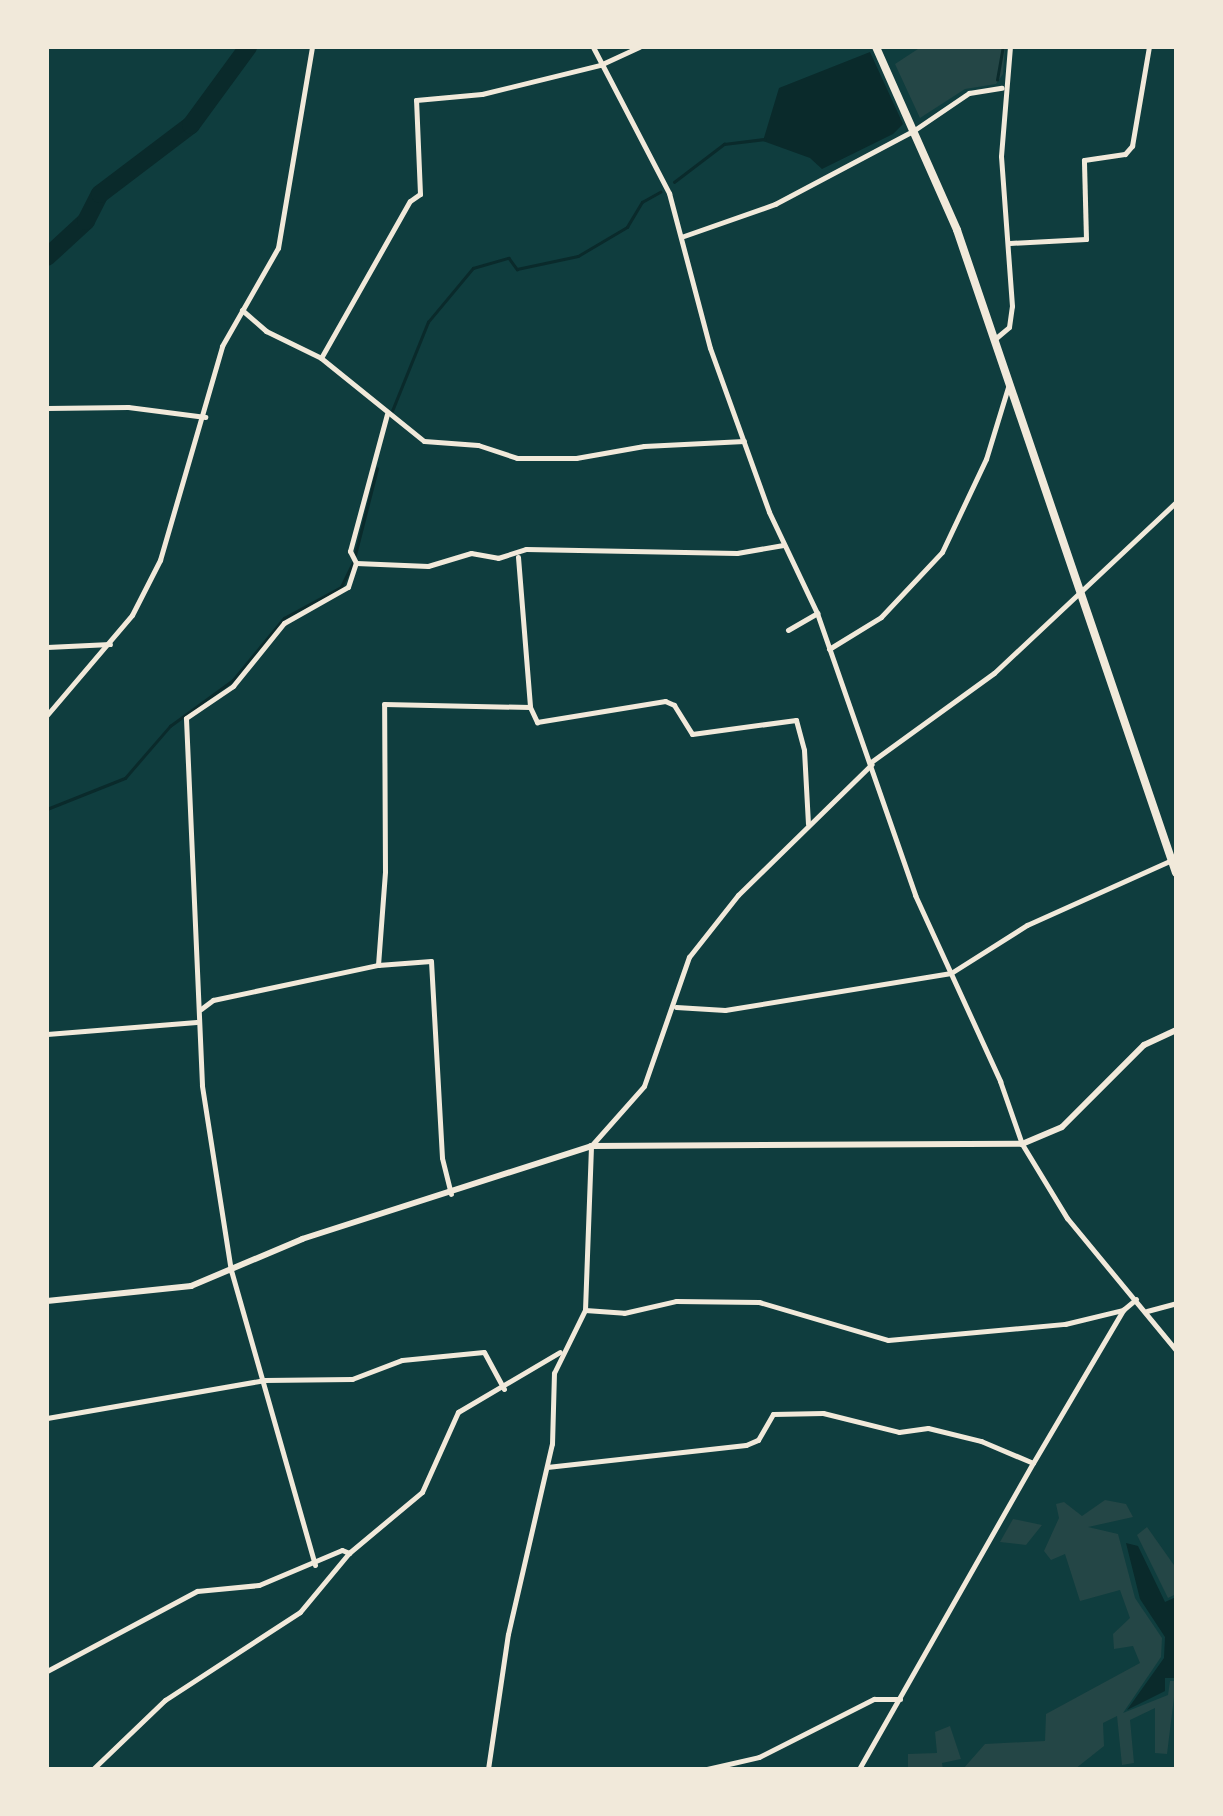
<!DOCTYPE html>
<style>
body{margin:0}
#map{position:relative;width:1223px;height:1816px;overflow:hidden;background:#0f3d3e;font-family:"Exo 2",sans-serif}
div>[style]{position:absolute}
.green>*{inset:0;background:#244646}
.water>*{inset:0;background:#0a2a2b}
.stream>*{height:2.5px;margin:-1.25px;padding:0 1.25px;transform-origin:1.25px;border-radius:1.25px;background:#0a2a2b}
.river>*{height:18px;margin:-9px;padding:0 9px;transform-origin:9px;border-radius:9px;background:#0a2a2b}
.minor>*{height:5px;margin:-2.5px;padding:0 2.5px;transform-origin:2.5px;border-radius:2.5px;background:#f1e9da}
.tertiary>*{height:6px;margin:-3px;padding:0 3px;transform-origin:3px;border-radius:3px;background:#f1e9da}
.primary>*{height:8px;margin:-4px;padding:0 4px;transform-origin:4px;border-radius:4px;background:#f1e9da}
span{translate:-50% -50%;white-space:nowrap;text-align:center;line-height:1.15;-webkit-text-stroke:6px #f1e9da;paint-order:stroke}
.frame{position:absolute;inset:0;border:49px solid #f1e9da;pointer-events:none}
</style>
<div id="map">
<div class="green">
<div style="clip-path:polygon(921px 47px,1005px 47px,1003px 74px,996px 84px,965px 89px,920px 118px,895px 64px)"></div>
<div style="clip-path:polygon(1105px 1500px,1126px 1504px,1133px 1517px,1088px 1527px,1118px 1534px,1135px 1598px,1162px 1638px,1161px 1657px,1123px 1713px,1168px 1695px,1170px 1681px,1176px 1681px,1167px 1754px,1155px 1753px,1155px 1708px,1130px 1720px,1134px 1763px,1122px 1765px,1117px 1716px,1103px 1723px,1104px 1746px,1075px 1769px,963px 1769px,985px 1744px,1045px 1741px,1046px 1714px,1140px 1663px,1133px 1646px,1114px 1649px,1113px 1634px,1130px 1618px,1120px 1590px,1080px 1601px,1065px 1554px,1051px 1560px,1044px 1551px,1059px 1518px,1056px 1504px,1064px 1502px,1082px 1516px)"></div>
<div style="clip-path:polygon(1013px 1519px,1042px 1525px,1026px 1545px,1000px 1542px)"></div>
<div style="clip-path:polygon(1147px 1527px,1176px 1568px,1176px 1594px,1168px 1598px,1137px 1535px)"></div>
<div style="clip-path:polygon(950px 1726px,961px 1759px,942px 1763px,943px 1769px,908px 1769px,908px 1754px,937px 1753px,935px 1732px)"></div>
</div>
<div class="water">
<div style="clip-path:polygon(870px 52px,903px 124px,893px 134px,822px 169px,810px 158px,763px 141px,779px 88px)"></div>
<div style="clip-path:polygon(1126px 1543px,1138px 1546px,1165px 1602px,1176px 1597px,1176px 1678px,1165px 1678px,1165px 1691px,1127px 1710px,1164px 1658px,1165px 1637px,1140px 1599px)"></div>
</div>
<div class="stream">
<div style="left:997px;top:80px;width:34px;rotate:-80deg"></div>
<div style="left:674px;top:182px;width:63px;rotate:-37.2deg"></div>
<div style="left:724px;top:144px;width:41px;rotate:-7deg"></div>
<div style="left:392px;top:411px;width:96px;rotate:-68deg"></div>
<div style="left:428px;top:322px;width:70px;rotate:-50.2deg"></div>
<div style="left:473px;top:268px;width:37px;rotate:-16deg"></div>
<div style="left:509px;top:258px;width:14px;rotate:54deg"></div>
<div style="left:517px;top:269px;width:62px;rotate:-12deg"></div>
<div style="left:578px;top:256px;width:57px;rotate:-30.6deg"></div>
<div style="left:627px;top:227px;width:29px;rotate:-59deg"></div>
<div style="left:642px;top:202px;width:21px;rotate:-29deg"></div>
<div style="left:355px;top:555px;width:89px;rotate:-75.7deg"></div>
<div style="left:47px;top:809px;width:84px;rotate:-21.7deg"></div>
<div style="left:125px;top:778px;width:69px;rotate:-49.1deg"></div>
<div style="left:170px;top:726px;width:78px;rotate:-36.1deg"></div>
<div style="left:233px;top:680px;width:80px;rotate:-50.6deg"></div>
<div style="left:284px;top:618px;width:65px;rotate:-28.5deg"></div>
<div style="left:341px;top:587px;width:28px;rotate:-64deg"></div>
</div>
<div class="river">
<div style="left:47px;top:257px;width:53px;rotate:-42.7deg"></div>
<div style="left:86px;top:221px;width:30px;rotate:-63deg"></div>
<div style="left:100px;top:194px;width:114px;rotate:-37.2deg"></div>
<div style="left:191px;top:125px;width:97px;rotate:-53.8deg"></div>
</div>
<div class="minor">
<div style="left:593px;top:47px;width:165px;rotate:62.5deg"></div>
<div style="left:669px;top:193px;width:160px;rotate:75.2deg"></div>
<div style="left:710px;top:348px;width:174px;rotate:70.2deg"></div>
<div style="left:769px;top:512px;width:112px;rotate:64.6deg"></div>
<div style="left:817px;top:613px;width:299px;rotate:70.8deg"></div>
<div style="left:915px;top:895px;width:205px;rotate:65.4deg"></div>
<div style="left:1000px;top:1081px;width:67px;rotate:70.8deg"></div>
<div style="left:1022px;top:1144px;width:87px;rotate:58.7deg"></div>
<div style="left:1067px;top:1218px;width:171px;rotate:50.5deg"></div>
<div style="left:681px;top:237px;width:100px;rotate:-19.3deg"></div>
<div style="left:775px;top:204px;width:156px;rotate:-27.9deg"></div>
<div style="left:913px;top:131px;width:68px;rotate:-34.2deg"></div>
<div style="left:969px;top:93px;width:33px;rotate:-9deg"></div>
<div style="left:1010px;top:243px;width:76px;rotate:-3deg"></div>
<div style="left:1086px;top:239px;width:79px;rotate:-91.5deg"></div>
<div style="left:1084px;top:160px;width:41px;rotate:-8.3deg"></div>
<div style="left:1125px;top:154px;width:11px;rotate:-49deg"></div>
<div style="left:1132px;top:146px;width:100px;rotate:-80.3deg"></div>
<div style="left:242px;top:310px;width:32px;rotate:41deg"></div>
<div style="left:266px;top:331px;width:61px;rotate:26.1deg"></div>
<div style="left:321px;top:358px;width:132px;rotate:38.9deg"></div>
<div style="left:424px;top:441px;width:54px;rotate:4.2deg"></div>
<div style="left:478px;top:445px;width:41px;rotate:18.4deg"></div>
<div style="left:517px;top:458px;width:59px"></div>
<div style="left:576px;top:458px;width:69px;rotate:-10deg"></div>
<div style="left:644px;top:446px;width:100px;rotate:-2.9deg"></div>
<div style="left:996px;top:338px;width:17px;rotate:-40deg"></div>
<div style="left:1009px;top:327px;width:21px;rotate:-82deg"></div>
<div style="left:1012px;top:306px;width:150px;rotate:-94.2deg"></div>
<div style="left:1001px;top:156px;width:109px;rotate:-85.3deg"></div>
<div style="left:1176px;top:350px;width:40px;rotate:90deg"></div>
<div style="left:321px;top:358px;width:180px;rotate:-60.5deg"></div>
<div style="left:410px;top:201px;width:12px;rotate:-35deg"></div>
<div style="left:420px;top:194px;width:94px;rotate:-92.4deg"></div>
<div style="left:416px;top:100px;width:66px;rotate:-5.2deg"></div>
<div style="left:482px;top:94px;width:122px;rotate:-13.8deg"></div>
<div style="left:600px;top:65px;width:43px;rotate:-24.8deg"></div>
<div style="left:47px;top:408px;width:81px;rotate:-0.7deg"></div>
<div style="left:128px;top:407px;width:78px;rotate:7.4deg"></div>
<div style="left:387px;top:414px;width:142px;rotate:105.1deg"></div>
<div style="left:350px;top:551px;width:13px;rotate:63deg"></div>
<div style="left:356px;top:563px;width:72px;rotate:2.4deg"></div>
<div style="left:428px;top:566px;width:45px;rotate:-16.8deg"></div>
<div style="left:471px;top:553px;width:27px;rotate:10deg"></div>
<div style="left:498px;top:558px;width:29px;rotate:-18deg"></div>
<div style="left:526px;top:549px;width:211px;rotate:1.1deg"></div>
<div style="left:737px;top:553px;width:47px;rotate:-9.9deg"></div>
<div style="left:518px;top:557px;width:150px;rotate:85.4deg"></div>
<div style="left:530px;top:707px;width:17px;rotate:65deg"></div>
<div style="left:537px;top:722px;width:130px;rotate:-9.3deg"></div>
<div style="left:665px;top:701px;width:10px;rotate:24deg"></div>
<div style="left:674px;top:705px;width:34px;rotate:58deg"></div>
<div style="left:692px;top:734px;width:105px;rotate:-7.7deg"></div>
<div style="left:796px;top:720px;width:31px;rotate:75deg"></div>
<div style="left:804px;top:750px;width:74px;rotate:86.9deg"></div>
<div style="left:788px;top:630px;width:34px;rotate:-30deg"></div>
<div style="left:47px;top:647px;width:63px;rotate:-2.7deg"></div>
<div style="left:829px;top:649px;width:61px;rotate:-31.6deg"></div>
<div style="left:881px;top:617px;width:89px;rotate:-46.8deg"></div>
<div style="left:942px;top:552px;width:103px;rotate:-64.7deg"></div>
<div style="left:986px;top:459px;width:78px;rotate:-73deg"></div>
<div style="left:47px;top:715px;width:131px;rotate:-49.6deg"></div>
<div style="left:132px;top:615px;width:62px;rotate:-63deg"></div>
<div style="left:160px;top:560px;width:223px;rotate:-73.8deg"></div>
<div style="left:222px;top:346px;width:113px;rotate:-60.3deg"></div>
<div style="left:278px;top:248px;width:204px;rotate:-80.4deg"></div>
<div style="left:871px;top:762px;width:152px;rotate:-35.9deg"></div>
<div style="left:994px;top:673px;width:250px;rotate:-43.2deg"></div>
<div style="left:378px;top:965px;width:94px;rotate:-85.7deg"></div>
<div style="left:385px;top:871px;width:167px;rotate:-90.3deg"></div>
<div style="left:384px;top:704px;width:146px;rotate:1.2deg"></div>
<div style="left:676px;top:1007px;width:49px;rotate:3.5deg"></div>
<div style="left:725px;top:1010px;width:229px;rotate:-9.3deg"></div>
<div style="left:951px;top:973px;width:90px;rotate:-32.3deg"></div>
<div style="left:1027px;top:925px;width:163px;rotate:-24.2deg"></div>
<div style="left:201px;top:1009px;width:15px;rotate:-37deg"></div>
<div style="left:213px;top:1000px;width:169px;rotate:-12deg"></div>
<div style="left:378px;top:965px;width:53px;rotate:-4.3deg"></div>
<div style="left:431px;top:961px;width:197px;rotate:86.8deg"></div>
<div style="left:442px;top:1158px;width:37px;rotate:76deg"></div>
<div style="left:47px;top:1034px;width:150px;rotate:-4.6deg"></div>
<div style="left:585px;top:1310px;width:39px;rotate:4deg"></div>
<div style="left:624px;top:1313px;width:53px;rotate:-13deg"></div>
<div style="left:676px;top:1301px;width:83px;rotate:0.7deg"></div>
<div style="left:759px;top:1302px;width:134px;rotate:16.4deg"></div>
<div style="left:888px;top:1340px;width:178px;rotate:-5.2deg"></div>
<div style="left:1065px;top:1324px;width:60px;rotate:-13.6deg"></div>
<div style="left:1147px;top:1311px;width:30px;rotate:-15deg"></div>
<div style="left:47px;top:1418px;width:220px;rotate:-9.9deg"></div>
<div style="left:264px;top:1380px;width:88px;rotate:-0.7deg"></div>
<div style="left:352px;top:1379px;width:53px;rotate:-20.8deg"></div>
<div style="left:402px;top:1360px;width:82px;rotate:-5.6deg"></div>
<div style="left:484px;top:1352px;width:42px;rotate:61.6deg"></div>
<div style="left:547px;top:1467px;width:200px;rotate:-6.3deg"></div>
<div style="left:746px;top:1445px;width:13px;rotate:-23deg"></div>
<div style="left:758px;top:1440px;width:30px;rotate:-60deg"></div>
<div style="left:773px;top:1414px;width:50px;rotate:-1.1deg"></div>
<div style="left:823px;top:1413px;width:78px;rotate:14deg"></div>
<div style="left:899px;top:1432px;width:29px;rotate:-8deg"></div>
<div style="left:928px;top:1428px;width:55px;rotate:13.8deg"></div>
<div style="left:981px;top:1441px;width:56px;rotate:22.9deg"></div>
<div style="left:315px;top:1565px;width:306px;rotate:-105.9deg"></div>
<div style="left:231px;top:1271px;width:188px;rotate:-98.9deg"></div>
<div style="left:202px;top:1085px;width:367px;rotate:-92.5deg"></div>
<div style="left:186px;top:718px;width:57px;rotate:-34.2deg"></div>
<div style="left:233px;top:686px;width:81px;rotate:-51deg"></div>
<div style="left:284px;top:623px;width:73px;rotate:-29.4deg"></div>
<div style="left:348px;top:587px;width:25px;rotate:-72deg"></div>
<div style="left:47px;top:1671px;width:170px;rotate:-28.1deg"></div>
<div style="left:197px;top:1591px;width:62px;rotate:-5.5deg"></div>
<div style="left:259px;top:1585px;width:90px;rotate:-22.9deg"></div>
<div style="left:342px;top:1550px;width:8px;rotate:23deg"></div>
<div style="left:93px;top:1769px;width:100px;rotate:-43.8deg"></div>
<div style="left:165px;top:1700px;width:161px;rotate:-33.1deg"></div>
<div style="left:300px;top:1612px;width:77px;rotate:-50.3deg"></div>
<div style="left:349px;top:1553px;width:95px;rotate:-39.9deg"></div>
<div style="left:422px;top:1492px;width:88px;rotate:-65.8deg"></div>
<div style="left:458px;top:1412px;width:118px;rotate:-30.5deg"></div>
<div style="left:488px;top:1769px;width:136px;rotate:-81.6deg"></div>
<div style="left:508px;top:1634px;width:195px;rotate:-77deg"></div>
<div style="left:552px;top:1444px;width:71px;rotate:-88.4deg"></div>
<div style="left:554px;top:1373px;width:70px;rotate:-63.8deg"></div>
<div style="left:585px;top:1310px;width:164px;rotate:-87.9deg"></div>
<div style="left:591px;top:1146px;width:80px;rotate:-48.5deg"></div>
<div style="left:644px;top:1086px;width:137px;rotate:-70.8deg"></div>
<div style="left:689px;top:957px;width:79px;rotate:-51.7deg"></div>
<div style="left:738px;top:895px;width:187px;rotate:-44.4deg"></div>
<div style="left:707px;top:1769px;width:53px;rotate:-13deg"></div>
<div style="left:759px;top:1757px;width:129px;rotate:-26.8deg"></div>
<div style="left:874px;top:1699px;width:26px"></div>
<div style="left:859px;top:1769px;width:352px;rotate:-60.4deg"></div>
<div style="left:1033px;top:1463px;width:178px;rotate:-59.5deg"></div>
<div style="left:1123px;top:1310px;width:17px;rotate:-40deg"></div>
</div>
<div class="tertiary">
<div style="left:47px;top:1301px;width:145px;rotate:-5.9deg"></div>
<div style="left:191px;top:1286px;width:121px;rotate:-22.9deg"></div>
<div style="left:302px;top:1239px;width:304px;rotate:-17.8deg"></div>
<div style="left:591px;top:1146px;width:431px;rotate:-0.3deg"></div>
<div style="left:1022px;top:1144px;width:43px;rotate:-23deg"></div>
<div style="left:1062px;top:1127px;width:116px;rotate:-45deg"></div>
<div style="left:1144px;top:1045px;width:35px;rotate:-25deg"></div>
</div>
<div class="primary">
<div style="left:876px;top:47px;width:200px;rotate:66.1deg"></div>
<div style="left:957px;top:230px;width:679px;rotate:71.19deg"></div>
</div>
<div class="frame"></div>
</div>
